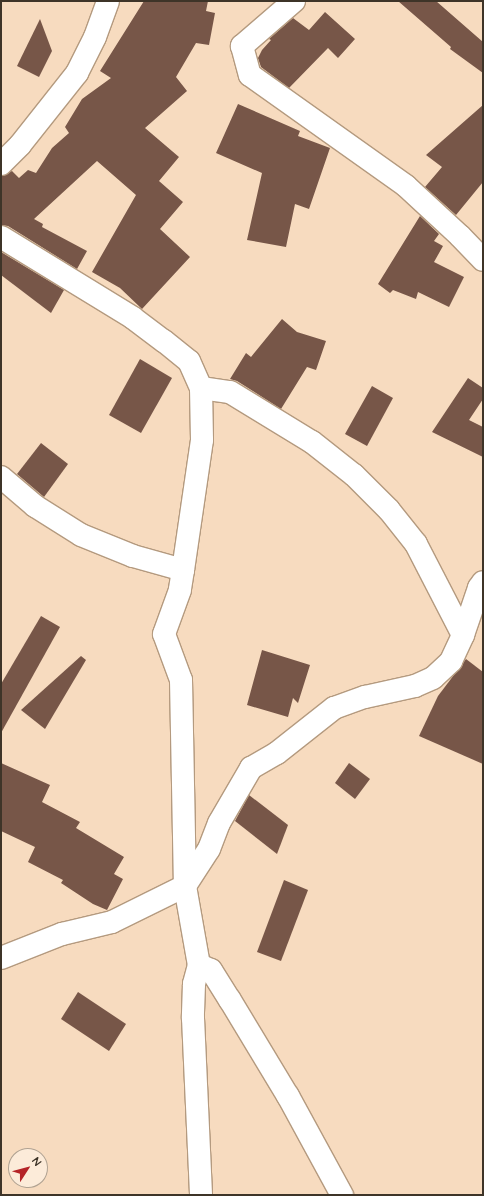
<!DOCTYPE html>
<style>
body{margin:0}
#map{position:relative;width:484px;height:1196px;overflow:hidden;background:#f7dbbf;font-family:Quicksand,sans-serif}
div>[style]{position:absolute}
.building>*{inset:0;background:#775648}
.roads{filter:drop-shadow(1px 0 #b49a7f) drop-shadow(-1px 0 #b49a7f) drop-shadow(0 1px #b49a7f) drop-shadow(0 -1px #b49a7f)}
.street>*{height:22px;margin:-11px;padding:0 11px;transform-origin:11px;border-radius:11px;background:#fff}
span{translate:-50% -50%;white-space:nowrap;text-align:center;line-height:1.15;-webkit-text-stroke:4px #fcebd9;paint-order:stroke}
.frame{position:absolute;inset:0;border:2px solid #3e3428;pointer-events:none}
.north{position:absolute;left:8px;top:1148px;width:40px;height:40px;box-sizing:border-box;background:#fcebd9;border:1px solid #b0a292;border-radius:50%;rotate:54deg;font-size:11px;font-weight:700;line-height:16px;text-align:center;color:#3e3428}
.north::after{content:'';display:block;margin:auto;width:14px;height:18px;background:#b42327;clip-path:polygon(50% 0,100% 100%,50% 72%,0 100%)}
</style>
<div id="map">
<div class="building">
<div style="clip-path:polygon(144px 1px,208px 1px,206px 11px,215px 13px,209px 45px,196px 43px,176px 77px,187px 91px,145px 128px,179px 157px,159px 181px,183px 202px,160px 229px,190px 257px,142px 309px,120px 288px,92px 272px,136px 195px,97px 161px,34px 219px,43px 224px,42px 227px,87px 251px,77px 269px,8px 226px,1px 225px,1px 176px,12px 171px,19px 178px,28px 170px,36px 173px,52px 148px,69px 133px,65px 127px,82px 99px,111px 78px,100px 71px)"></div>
<div style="clip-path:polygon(398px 1px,436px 1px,483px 42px,483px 73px,450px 49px,451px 47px)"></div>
<div style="clip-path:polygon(325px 12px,355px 39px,338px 58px,328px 48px,289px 88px,261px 67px,258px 58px,262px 50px,271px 40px,269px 39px,293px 18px,309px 30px)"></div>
<div style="clip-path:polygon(40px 19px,52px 51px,39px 77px,17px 66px)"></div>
<div style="clip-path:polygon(238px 104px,300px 131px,298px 136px,330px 148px,309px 209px,295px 204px,286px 247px,247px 240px,262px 173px,216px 153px)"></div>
<div style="clip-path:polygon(483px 105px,483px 182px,456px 215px,425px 187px,442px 167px,426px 155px)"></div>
<div style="clip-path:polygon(420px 216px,439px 234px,434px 241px,443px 246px,434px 262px,464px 277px,449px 307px,418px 292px,416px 299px,393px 290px,390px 293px,378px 284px)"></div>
<div style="clip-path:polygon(1px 252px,64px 290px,51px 313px,1px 275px)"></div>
<div style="clip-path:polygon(282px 319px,297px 332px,326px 341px,316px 370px,307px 367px,281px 409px,237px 381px,230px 379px,246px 353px,251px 357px)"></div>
<div style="clip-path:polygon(140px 359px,172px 378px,141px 433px,109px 415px)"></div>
<div style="clip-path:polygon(468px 378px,483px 388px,483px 399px,469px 420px,483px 427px,483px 457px,432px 432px)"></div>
<div style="clip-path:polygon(372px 386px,393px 398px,367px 446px,345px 434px)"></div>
<div style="clip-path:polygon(41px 443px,68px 464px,44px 497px,17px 474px)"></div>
<div style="clip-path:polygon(41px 616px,60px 627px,1px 733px,1px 684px)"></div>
<div style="clip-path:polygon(262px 650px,310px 665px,298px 703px,293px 698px,288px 717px,247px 705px)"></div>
<div style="clip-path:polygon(81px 656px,86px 660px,45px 729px,21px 710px)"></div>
<div style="clip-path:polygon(466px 659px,483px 672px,483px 764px,419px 736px,438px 696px)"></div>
<div style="clip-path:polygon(1px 763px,50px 785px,42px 802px,80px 822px,76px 828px,124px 857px,114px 874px,123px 879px,107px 910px,93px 904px,61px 883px,63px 880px,28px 862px,35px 847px,1px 831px)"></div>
<div style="clip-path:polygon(349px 763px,370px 779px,355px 799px,335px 783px)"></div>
<div style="clip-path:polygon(249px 795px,288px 825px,277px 854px,235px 821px)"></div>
<div style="clip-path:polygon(284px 880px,308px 890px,281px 961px,257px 952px)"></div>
<div style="clip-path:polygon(78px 992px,126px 1024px,109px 1051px,61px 1019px)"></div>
</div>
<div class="roads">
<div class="street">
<div style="left:294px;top:1px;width:69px;rotate:139.1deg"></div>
<div style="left:242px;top:46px;width:30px;rotate:75deg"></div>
<div style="left:250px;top:75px;width:191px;rotate:35.4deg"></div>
<div style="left:406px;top:186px;width:74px;rotate:42.8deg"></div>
<div style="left:460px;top:236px;width:33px;rotate:46deg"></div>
<div style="left:1px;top:164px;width:27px;rotate:-45deg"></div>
<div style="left:20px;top:145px;width:92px;rotate:-51.6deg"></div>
<div style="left:77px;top:73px;width:40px;rotate:-63.4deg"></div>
<div style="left:95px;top:37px;width:38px;rotate:-70deg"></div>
<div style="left:1px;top:237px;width:155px;rotate:31.5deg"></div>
<div style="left:133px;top:318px;width:39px;rotate:37deg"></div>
<div style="left:164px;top:341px;width:32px;rotate:39deg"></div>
<div style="left:189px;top:361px;width:30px;rotate:66deg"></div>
<div style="left:201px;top:388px;width:52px;rotate:88.9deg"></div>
<div style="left:202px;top:440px;width:131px;rotate:98.3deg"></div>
<div style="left:183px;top:570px;width:20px;rotate:99deg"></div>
<div style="left:180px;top:590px;width:47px;rotate:110deg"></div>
<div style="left:164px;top:634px;width:49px;rotate:69.7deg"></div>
<div style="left:181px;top:680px;width:206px;rotate:88.9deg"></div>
<div style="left:185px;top:886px;width:80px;rotate:80deg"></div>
<div style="left:199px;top:965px;width:20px;rotate:105deg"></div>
<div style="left:194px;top:984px;width:34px;rotate:92deg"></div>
<div style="left:193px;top:1018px;width:177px;rotate:87.4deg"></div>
<div style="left:201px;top:388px;width:29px;rotate:8deg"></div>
<div style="left:230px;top:392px;width:96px;rotate:31.4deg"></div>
<div style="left:312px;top:442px;width:53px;rotate:38.2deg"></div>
<div style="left:354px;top:475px;width:49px;rotate:45deg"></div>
<div style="left:389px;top:510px;width:43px;rotate:51.5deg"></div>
<div style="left:416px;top:544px;width:102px;rotate:62.7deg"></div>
<div style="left:1px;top:477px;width:45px;rotate:40.5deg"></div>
<div style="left:35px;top:506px;width:54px;rotate:32.2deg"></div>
<div style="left:81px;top:535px;width:56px;rotate:22deg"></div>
<div style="left:133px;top:556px;width:52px;rotate:15.6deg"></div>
<div style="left:1px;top:958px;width:66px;rotate:-21.5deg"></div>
<div style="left:62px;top:934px;width:51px;rotate:-13.5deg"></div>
<div style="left:112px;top:922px;width:81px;rotate:-26.3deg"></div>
<div style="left:185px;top:886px;width:44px;rotate:-57deg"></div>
<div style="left:209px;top:849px;width:28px;rotate:-69deg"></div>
<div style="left:219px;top:823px;width:64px;rotate:-59.8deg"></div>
<div style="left:251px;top:768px;width:30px;rotate:-30deg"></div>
<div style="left:277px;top:753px;width:73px;rotate:-38.3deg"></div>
<div style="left:334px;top:708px;width:33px;rotate:-20deg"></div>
<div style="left:365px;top:697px;width:51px;rotate:-12.4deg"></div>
<div style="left:415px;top:686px;width:20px;rotate:-24deg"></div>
<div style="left:433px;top:678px;width:25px;rotate:-43deg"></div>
<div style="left:451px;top:661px;width:29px;rotate:-65deg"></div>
<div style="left:463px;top:635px;width:50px;rotate:-71.2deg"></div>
<div style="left:479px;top:588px;width:7px;rotate:-56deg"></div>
<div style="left:199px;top:965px;width:13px;rotate:23deg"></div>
<div style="left:211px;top:970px;width:36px;rotate:58deg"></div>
<div style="left:230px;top:1000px;width:112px;rotate:58.9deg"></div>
<div style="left:288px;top:1096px;width:113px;rotate:61.4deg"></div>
</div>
</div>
<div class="frame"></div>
<div class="north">N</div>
</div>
